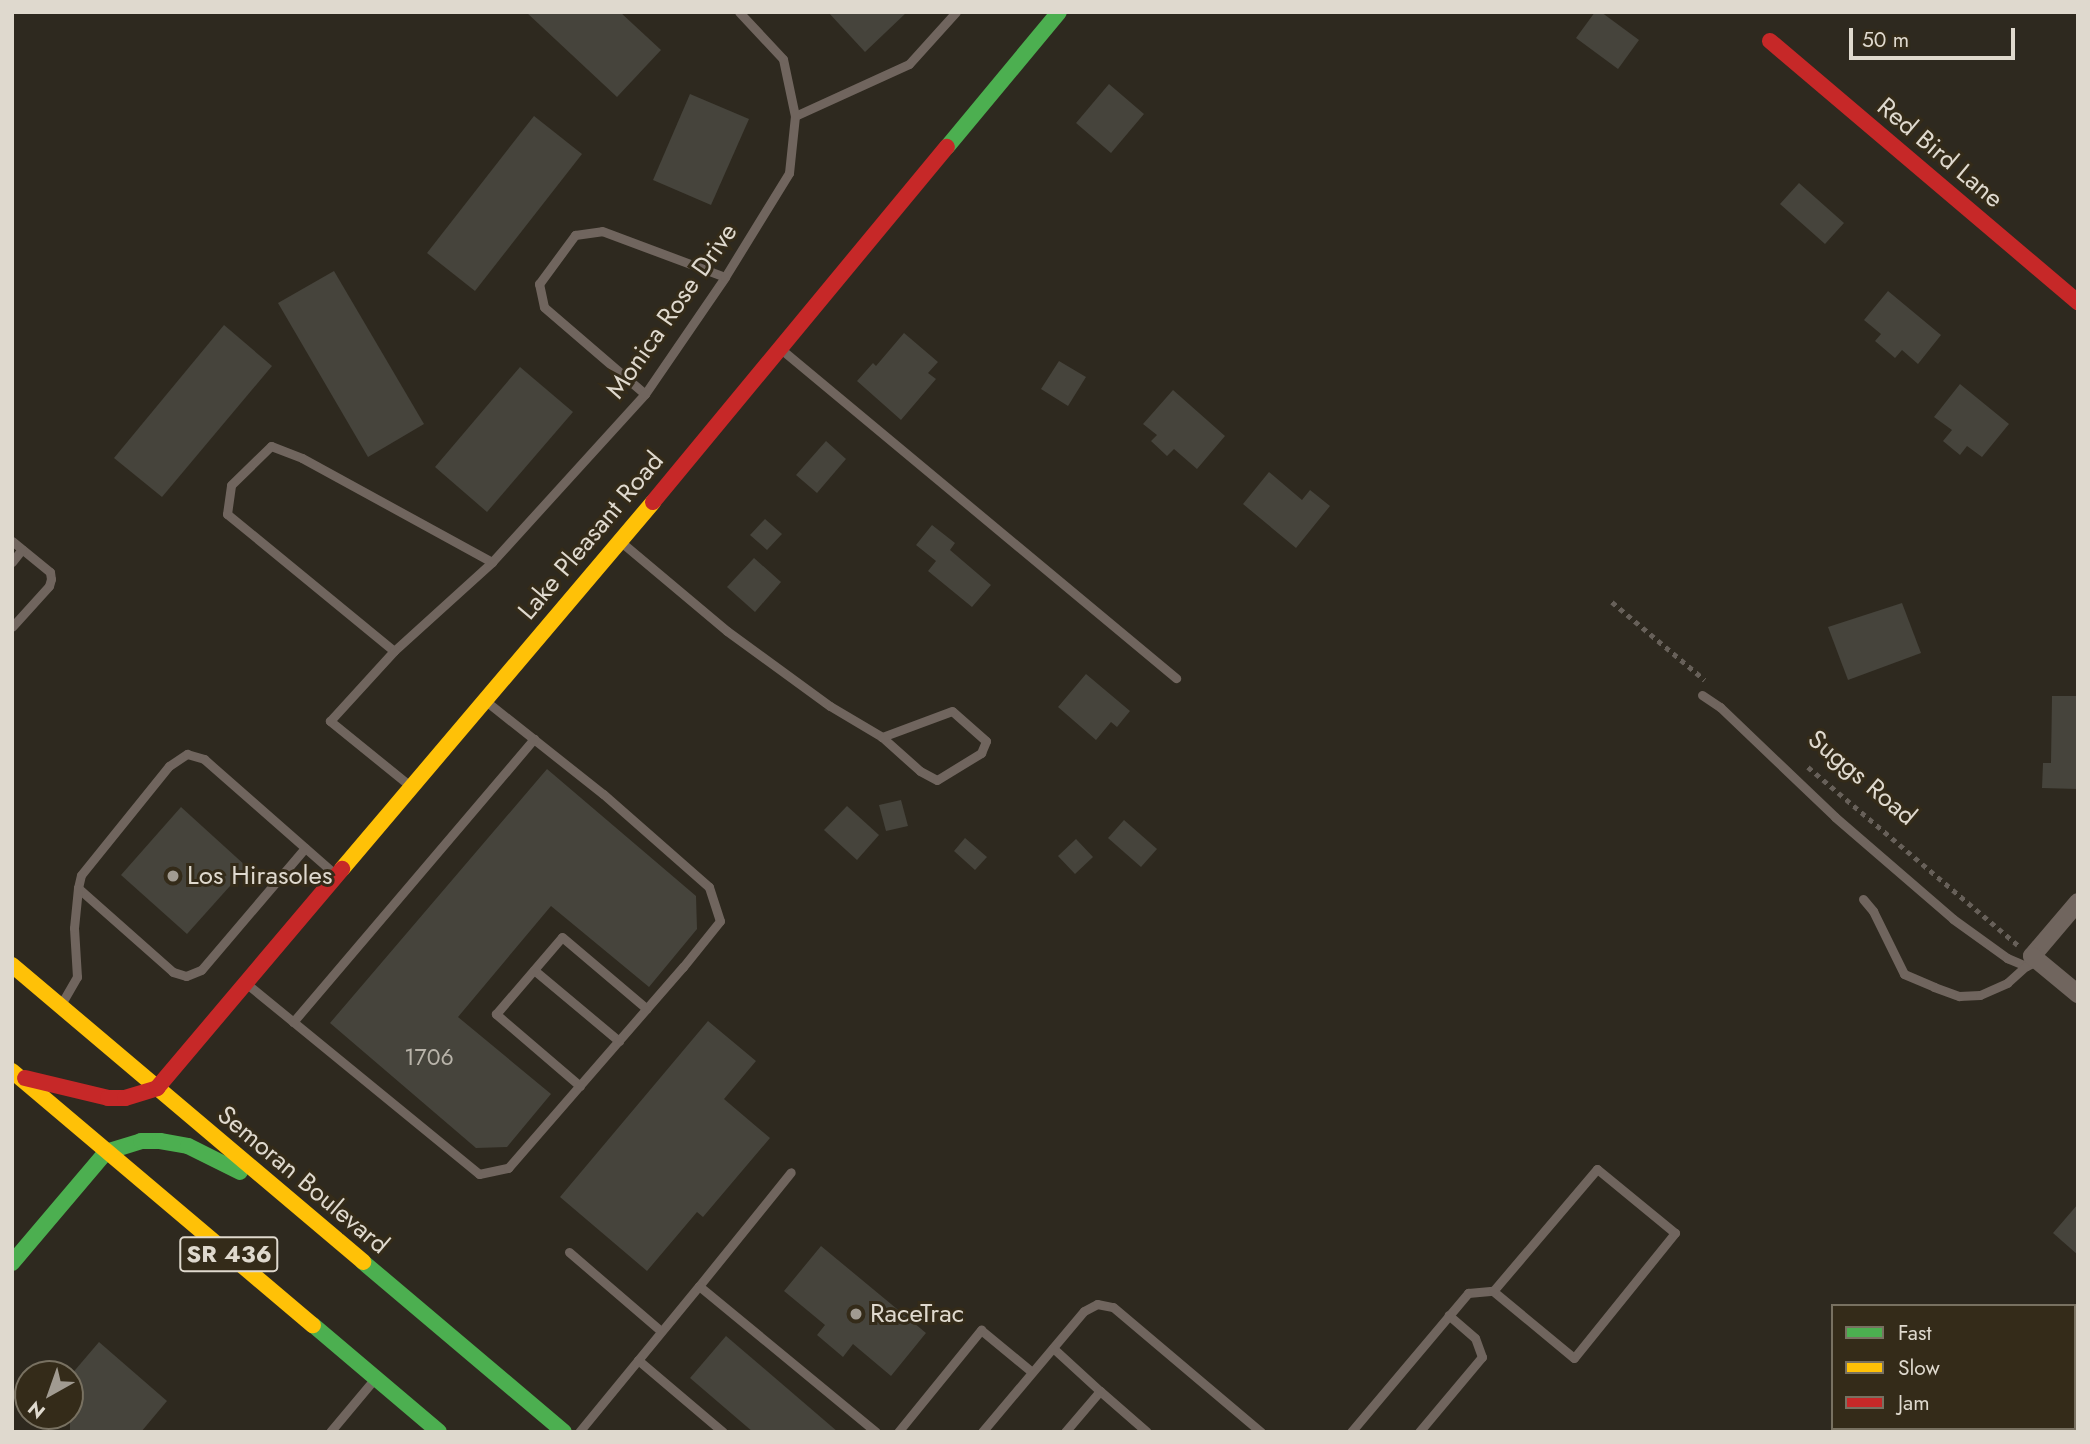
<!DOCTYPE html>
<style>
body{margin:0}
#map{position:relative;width:2090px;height:1444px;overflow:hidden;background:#2e291f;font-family:Jost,sans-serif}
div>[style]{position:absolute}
.building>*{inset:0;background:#46443c}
.path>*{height:4.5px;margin-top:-2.25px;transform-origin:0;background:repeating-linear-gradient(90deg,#676059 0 5px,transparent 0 10px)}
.lane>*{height:9px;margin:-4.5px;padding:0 4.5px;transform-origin:4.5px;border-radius:4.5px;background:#70655e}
.street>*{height:18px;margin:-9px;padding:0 9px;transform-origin:9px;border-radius:9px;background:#70655e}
.fast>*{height:16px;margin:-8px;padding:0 8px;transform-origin:8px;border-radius:8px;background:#4caf50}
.slow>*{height:16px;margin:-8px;padding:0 8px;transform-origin:8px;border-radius:8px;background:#ffc107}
.jam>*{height:16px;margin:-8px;padding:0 8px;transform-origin:8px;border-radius:8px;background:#c62828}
.dots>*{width:19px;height:19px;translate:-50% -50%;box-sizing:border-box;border:4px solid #342b19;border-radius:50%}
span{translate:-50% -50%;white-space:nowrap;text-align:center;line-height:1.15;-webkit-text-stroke:6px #342b19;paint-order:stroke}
.number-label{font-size:23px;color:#b9b4aa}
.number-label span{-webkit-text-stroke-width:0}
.shield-label span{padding:2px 5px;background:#342b19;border:2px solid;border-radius:5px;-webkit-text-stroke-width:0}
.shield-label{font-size:24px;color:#dfd9ce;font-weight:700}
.street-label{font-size:26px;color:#dfd9ce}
.poi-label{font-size:26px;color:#dfd9ce}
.left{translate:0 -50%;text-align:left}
.frame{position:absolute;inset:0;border:14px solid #dfd9ce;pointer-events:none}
.legend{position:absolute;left:1831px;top:1304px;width:245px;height:126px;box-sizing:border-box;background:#342b19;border:2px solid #787161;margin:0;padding:9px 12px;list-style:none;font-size:21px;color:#dfd9ce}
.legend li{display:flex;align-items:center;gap:14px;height:35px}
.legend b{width:35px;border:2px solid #787161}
.north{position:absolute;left:14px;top:1360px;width:70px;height:70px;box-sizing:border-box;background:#342b19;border:2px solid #787161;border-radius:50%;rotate:220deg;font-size:19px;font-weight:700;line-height:28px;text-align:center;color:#dfd9ce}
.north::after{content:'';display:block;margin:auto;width:24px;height:32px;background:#a19b91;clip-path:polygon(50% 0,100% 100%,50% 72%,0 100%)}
.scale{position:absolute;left:1849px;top:28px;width:166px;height:32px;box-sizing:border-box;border:4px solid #dfd9ce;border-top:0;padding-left:9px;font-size:21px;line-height:24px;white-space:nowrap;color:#dfd9ce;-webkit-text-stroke:5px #342b19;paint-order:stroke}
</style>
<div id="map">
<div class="building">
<div style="clip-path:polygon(526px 12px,620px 12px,661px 50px,617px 97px)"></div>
<div style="clip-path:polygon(828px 12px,907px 12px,865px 52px)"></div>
<div style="clip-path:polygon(1595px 12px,1601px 12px,1639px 40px,1618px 69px,1576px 38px)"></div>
<div style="clip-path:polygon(1109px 84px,1144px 114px,1111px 153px,1076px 123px)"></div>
<div style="clip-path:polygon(690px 94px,749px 119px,711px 205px,653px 180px)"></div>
<div style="clip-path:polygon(534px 116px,582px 154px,475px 291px,427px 253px)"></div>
<div style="clip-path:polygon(1799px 183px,1844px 223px,1825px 244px,1780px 204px)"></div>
<div style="clip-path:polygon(334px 271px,424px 424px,368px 457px,278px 303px)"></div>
<div style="clip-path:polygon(1888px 291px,1941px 335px,1918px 364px,1902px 350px,1895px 358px,1875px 341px,1881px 334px,1864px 320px)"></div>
<div style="clip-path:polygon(224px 325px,272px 366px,162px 497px,114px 458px)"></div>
<div style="clip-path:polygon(904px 333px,938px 362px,928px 373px,936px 379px,901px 420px,857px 381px,873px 363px,876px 366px)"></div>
<div style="clip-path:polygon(1059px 361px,1086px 377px,1068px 406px,1041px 389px)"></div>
<div style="clip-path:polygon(520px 367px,573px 412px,487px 512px,435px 467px)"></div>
<div style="clip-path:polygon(1960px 384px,2009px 424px,1982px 457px,1967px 446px,1960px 455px,1943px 441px,1952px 430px,1934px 417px)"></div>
<div style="clip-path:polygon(1173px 390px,1225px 436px,1197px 469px,1174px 449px,1167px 456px,1151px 441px,1157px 435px,1143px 424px)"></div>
<div style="clip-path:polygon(826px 441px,846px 459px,817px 493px,796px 475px)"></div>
<div style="clip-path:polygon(1269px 472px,1302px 500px,1310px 490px,1330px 506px,1296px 548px,1243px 504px)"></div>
<div style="clip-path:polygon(765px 519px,782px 534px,767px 550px,750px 535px)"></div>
<div style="clip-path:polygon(932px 525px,955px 543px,950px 550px,991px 585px,972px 607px,928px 571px,936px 561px,916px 545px)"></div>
<div style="clip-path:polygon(754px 558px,781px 582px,755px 612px,727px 587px)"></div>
<div style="clip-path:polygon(1902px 603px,1921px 653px,1848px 680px,1828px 627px)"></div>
<div style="clip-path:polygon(1086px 674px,1130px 711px,1117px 727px,1111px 722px,1096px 740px,1058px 707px)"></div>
<div style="clip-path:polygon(2052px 696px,2078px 696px,2078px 789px,2042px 788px,2043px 763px,2051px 763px)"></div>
<div style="clip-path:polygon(547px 769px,696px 896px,697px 929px,649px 987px,551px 906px,458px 1017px,551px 1094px,507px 1147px,476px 1148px,330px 1023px)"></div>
<div style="clip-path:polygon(901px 800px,908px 826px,886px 831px,879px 805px)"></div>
<div style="clip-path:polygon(847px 806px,879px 835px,857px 860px,824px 830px)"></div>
<div style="clip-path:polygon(181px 807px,247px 867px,187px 934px,121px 875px)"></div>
<div style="clip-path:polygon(1124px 820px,1157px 849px,1141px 867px,1108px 838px)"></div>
<div style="clip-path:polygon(965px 838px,987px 857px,975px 870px,954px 851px)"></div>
<div style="clip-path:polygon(1076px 839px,1093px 857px,1075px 874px,1058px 856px)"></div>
<div style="clip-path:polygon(708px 1021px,756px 1061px,724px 1099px,770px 1138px,703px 1217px,697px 1212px,647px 1271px,560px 1197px)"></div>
<div style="clip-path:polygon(2078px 1204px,2078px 1255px,2053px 1233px)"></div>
<div style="clip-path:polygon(821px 1246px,926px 1333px,891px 1376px,853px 1344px,843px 1357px,817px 1335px,825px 1325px,784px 1291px)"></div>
<div style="clip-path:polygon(726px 1336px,838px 1432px,753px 1432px,690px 1378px)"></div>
<div style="clip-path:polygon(99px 1342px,167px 1401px,141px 1432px,70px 1432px,70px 1376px)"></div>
</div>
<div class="path">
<div style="left:1612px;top:602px;width:121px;rotate:40deg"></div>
<div style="left:1808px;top:767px;width:275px;rotate:40.3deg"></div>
</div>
<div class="lane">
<div style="left:795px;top:116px;width:125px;rotate:-24.5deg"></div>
<div style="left:909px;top:64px;width:70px;rotate:-47.9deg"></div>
<div style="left:782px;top:350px;width:513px;rotate:39.78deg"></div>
<div style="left:645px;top:394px;width:133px;rotate:-139.3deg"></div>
<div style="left:544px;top:307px;width:24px;rotate:-102deg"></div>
<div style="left:539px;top:284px;width:61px;rotate:-53.7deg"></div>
<div style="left:575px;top:235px;width:27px;rotate:-8deg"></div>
<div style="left:602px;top:231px;width:131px;rotate:20.5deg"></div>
<div style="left:12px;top:541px;width:49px;rotate:39.2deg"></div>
<div style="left:50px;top:572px;width:7px;rotate:82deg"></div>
<div style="left:51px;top:579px;width:7px;rotate:106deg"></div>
<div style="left:49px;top:586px;width:55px;rotate:132.1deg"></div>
<div style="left:621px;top:542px;width:138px;rotate:40deg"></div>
<div style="left:727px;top:631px;width:127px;rotate:36.1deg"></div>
<div style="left:830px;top:706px;width:61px;rotate:30.8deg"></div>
<div style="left:882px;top:737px;width:51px;rotate:41.8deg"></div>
<div style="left:920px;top:771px;width:19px;rotate:28deg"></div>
<div style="left:937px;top:780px;width:52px;rotate:-31.5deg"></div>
<div style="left:981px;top:753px;width:13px;rotate:-67deg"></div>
<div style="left:986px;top:741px;width:45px;rotate:-138.6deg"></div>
<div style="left:952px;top:711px;width:75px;rotate:159.6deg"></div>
<div style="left:12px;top:562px;width:16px;rotate:-52deg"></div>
<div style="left:394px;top:651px;width:216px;rotate:-140.6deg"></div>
<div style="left:227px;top:514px;width:29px;rotate:-82deg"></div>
<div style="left:231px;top:485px;width:56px;rotate:-44.3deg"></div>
<div style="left:271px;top:446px;width:33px;rotate:21deg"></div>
<div style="left:302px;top:458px;width:217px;rotate:28.7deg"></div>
<div style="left:1702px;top:695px;width:22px;rotate:34deg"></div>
<div style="left:1720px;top:707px;width:159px;rotate:43.7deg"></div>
<div style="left:1835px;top:817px;width:156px;rotate:40.8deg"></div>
<div style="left:1953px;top:919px;width:67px;rotate:35.8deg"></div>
<div style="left:2007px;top:958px;width:21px;rotate:23deg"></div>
<div style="left:2026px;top:966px;width:13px;rotate:-23deg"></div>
<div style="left:409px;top:785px;width:102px;rotate:-141deg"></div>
<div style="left:330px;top:721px;width:95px;rotate:-47.6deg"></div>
<div style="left:394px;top:651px;width:132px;rotate:-42.2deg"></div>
<div style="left:492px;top:562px;width:227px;rotate:-47.7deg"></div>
<div style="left:645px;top:394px;width:142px;rotate:-55.6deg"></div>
<div style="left:725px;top:277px;width:122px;rotate:-58.4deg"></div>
<div style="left:789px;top:173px;width:57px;rotate:-84deg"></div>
<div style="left:795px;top:116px;width:58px;rotate:-101.9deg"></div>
<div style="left:783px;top:59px;width:64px;rotate:-133.1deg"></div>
<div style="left:305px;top:848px;width:160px;rotate:130.4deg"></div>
<div style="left:201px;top:970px;width:16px;rotate:158deg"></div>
<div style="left:186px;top:976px;width:14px;rotate:-163deg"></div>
<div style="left:173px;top:972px;width:127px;rotate:-138.5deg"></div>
<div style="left:78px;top:888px;width:13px;rotate:-77deg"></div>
<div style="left:81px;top:875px;width:140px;rotate:-51.1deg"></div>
<div style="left:169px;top:766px;width:22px;rotate:-34deg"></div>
<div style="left:187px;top:754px;width:18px;rotate:16deg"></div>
<div style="left:204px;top:759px;width:174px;rotate:41.3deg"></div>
<div style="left:1863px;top:899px;width:16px;rotate:50deg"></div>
<div style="left:1873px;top:911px;width:70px;rotate:63.8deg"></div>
<div style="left:1904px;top:974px;width:33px;rotate:23deg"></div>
<div style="left:1934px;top:987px;width:27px;rotate:20deg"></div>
<div style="left:1959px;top:996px;width:21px;rotate:-3deg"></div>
<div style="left:1980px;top:995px;width:30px;rotate:-24deg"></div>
<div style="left:2007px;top:983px;width:25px;rotate:-42deg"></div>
<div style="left:534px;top:970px;width:111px;rotate:39.9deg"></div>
<div style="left:247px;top:984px;width:300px;rotate:39.3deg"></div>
<div style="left:479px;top:1174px;width:30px;rotate:-12deg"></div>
<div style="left:508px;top:1168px;width:267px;rotate:-49deg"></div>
<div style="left:683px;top:967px;width:59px;rotate:-51.2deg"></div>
<div style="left:720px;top:921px;width:36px;rotate:-108deg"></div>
<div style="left:709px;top:887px;width:141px;rotate:-138.7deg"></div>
<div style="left:603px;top:794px;width:148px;rotate:-141.6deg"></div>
<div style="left:63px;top:1001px;width:28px;rotate:-60deg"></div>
<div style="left:77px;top:977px;width:49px;rotate:-93.5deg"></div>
<div style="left:74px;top:928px;width:40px;rotate:-84.3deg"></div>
<div style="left:293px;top:1022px;width:372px;rotate:-49.6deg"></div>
<div style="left:580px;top:1086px;width:111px;rotate:-139.4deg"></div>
<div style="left:496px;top:1014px;width:101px;rotate:-49.4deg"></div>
<div style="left:562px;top:937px;width:111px;rotate:40.3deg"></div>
<div style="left:569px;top:1252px;width:121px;rotate:40.7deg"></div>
<div style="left:699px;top:1286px;width:146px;rotate:-51.1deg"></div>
<div style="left:1053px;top:1348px;width:64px;rotate:42.5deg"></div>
<div style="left:638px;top:1360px;width:111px;rotate:40.3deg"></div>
<div style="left:330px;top:1432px;width:65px;rotate:-50deg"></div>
<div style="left:579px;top:1432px;width:189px;rotate:-50.6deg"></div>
<div style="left:699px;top:1286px;width:229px;rotate:39.5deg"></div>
<div style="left:898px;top:1432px;width:132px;rotate:-50.9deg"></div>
<div style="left:981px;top:1330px;width:66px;rotate:39.5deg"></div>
<div style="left:982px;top:1432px;width:158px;rotate:-49.9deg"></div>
<div style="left:1084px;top:1311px;width:15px;rotate:-28deg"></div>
<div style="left:1097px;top:1304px;width:16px;rotate:11deg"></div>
<div style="left:1113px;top:1307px;width:194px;rotate:40.2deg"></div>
<div style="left:1065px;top:1432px;width:54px;rotate:-49.5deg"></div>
<div style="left:1100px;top:1391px;width:62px;rotate:41.1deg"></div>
<div style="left:1351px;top:1432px;width:182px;rotate:-49.9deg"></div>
<div style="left:1468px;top:1293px;width:25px;rotate:-5deg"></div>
<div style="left:1493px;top:1291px;width:105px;rotate:39.6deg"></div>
<div style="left:1574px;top:1358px;width:161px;rotate:-51.1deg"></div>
<div style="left:1675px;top:1233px;width:101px;rotate:-140.6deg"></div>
<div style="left:1597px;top:1169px;width:160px;rotate:130.4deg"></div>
<div style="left:1419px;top:1432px;width:98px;rotate:-50deg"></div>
<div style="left:1482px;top:1357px;width:20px;rotate:-110deg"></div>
<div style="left:1475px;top:1338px;width:35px;rotate:-139deg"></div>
</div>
<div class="street">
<div style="left:2078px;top:902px;width:71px;rotate:130.4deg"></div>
<div style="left:2032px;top:956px;width:60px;rotate:39.6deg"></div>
<div style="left:2076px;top:1432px;width:4px;rotate:-56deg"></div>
</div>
<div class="fast">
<div style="left:947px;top:147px;width:175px;rotate:-50.3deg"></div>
<div style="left:106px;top:1152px;width:37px;rotate:-17deg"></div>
<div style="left:141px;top:1141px;width:19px"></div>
<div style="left:160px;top:1141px;width:28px;rotate:10deg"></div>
<div style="left:188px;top:1146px;width:58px;rotate:26.6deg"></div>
<div style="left:363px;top:1262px;width:263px;rotate:40.2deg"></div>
<div style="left:12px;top:1263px;width:145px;rotate:-49.7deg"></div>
<div style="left:313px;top:1325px;width:165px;rotate:40.3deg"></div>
</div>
<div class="slow">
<div style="left:342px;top:869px;width:481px;rotate:-49.7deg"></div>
<div style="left:12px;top:965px;width:460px;rotate:40.2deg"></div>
<div style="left:12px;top:1071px;width:394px;rotate:40.2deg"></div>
</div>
<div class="jam">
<div style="left:1770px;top:41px;width:404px;rotate:40.3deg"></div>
<div style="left:653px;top:502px;width:461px;rotate:-50.4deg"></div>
<div style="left:25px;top:1078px;width:85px;rotate:13.5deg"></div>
<div style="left:108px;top:1098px;width:17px"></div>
<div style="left:125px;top:1098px;width:34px;rotate:-17deg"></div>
<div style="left:157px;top:1088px;width:287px;rotate:-49.8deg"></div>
</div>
<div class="dots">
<div style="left:173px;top:876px;background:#a19b91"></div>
<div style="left:856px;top:1314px;background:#a19b91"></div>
</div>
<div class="number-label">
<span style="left:429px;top:1057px">1706</span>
</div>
<div class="shield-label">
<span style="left:229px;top:1254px">SR 436</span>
</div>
<div class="street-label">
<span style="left:1940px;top:153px;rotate:40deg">Red Bird Lane</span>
<span style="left:672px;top:311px;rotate:-55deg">Monica Rose Drive</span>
<span style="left:591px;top:536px;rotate:-50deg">Lake Pleasant Road</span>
<span style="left:1862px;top:778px;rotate:40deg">Suggs Road</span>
<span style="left:303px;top:1180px;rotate:40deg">Semoran Boulevard</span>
</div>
<div class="poi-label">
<span class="left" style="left:187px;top:876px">Los Hirasoles</span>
<span class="left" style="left:870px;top:1314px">RaceTrac</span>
</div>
<div class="frame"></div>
<ul class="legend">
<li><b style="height:9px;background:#4caf50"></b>Fast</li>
<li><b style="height:9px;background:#ffc107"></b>Slow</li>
<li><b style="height:9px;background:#c62828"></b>Jam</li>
</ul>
<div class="north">N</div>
<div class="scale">50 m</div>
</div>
